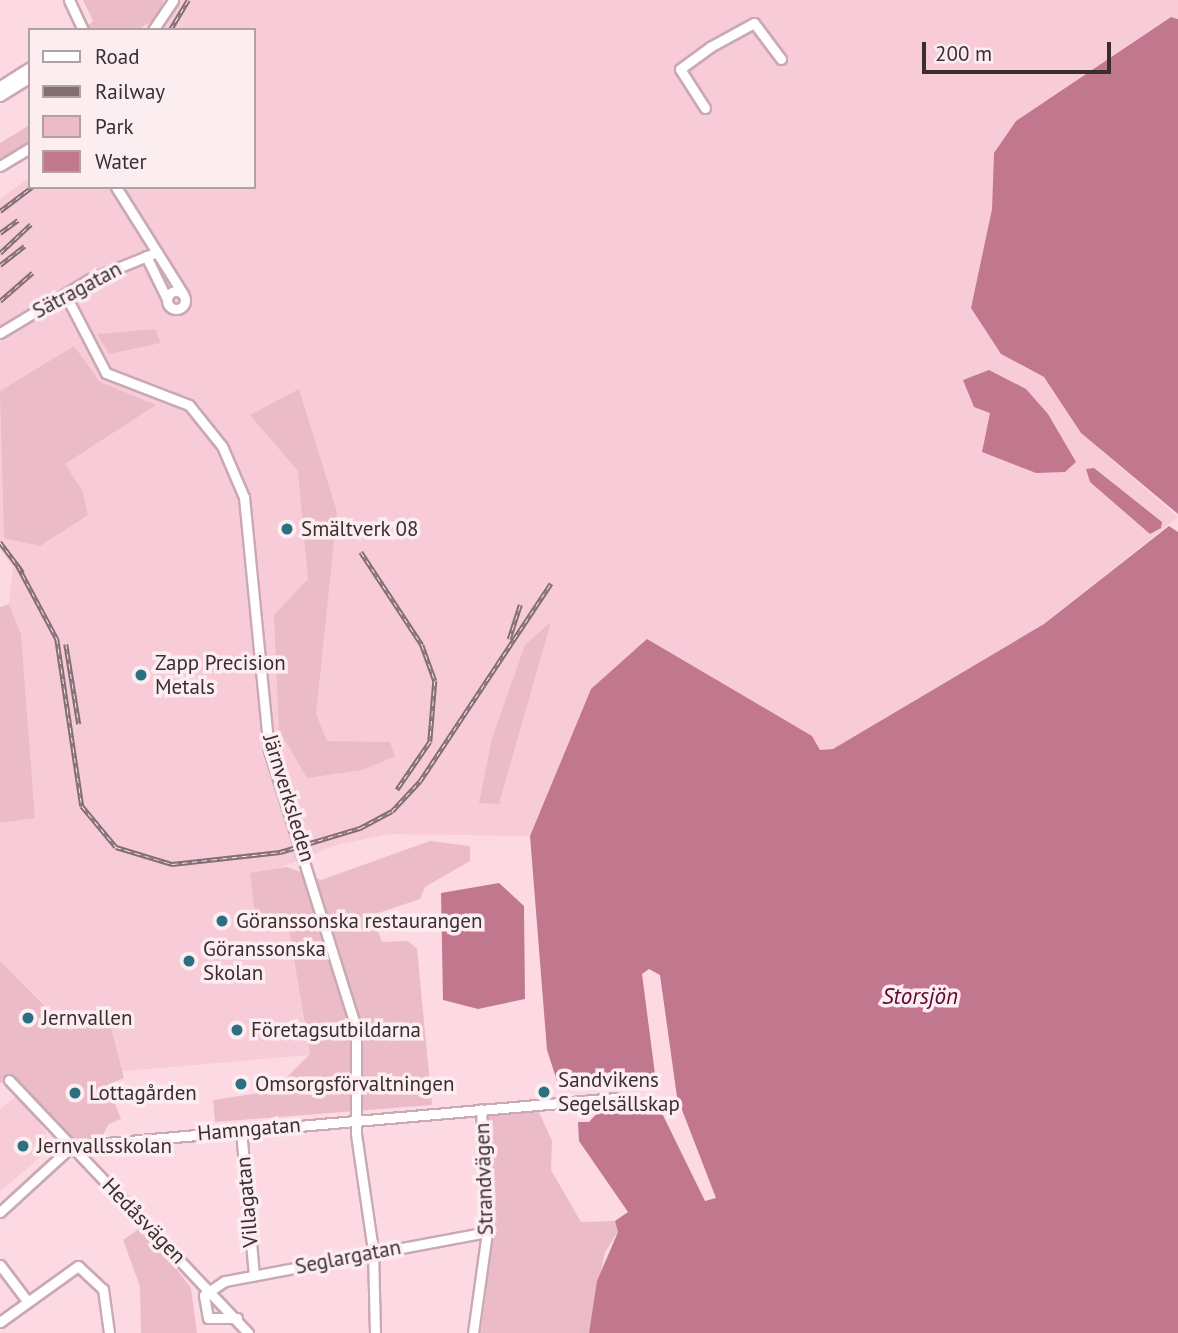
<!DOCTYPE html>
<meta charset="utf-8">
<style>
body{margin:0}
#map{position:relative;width:1178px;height:1333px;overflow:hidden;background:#fddae3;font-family:"PT Sans",sans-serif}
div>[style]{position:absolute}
.built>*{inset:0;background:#f7ccd8}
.green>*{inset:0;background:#ebbbc8}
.water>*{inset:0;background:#c1788f}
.roads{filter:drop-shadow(2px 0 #caa9b2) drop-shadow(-2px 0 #caa9b2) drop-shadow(0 2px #caa9b2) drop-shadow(0 -2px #caa9b2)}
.minor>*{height:9px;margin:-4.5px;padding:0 4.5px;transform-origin:4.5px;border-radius:4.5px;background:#fff}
.minor>.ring{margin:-4.5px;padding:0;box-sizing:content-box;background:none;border:9px solid #fff;border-radius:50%}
.rail>*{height:4.5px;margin-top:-2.25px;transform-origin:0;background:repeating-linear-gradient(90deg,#fcedf1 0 5px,#836e73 0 10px);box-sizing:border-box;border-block:2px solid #836e73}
.dots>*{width:19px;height:19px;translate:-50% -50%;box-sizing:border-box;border:4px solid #fcedf1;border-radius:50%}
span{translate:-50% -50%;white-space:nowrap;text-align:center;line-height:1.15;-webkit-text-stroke:7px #fcedf1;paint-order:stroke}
.street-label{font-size:21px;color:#3b2e31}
.poi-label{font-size:21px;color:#3b2e31}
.left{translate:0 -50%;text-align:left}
.water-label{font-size:23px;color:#600530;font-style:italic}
.legend{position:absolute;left:28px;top:28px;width:228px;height:161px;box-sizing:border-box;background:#fcedf1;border:2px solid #afa1a4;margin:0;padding:9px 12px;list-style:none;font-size:21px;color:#3b2e31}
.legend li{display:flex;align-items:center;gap:14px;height:35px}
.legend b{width:35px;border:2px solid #afa1a4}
.scale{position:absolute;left:922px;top:42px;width:189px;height:32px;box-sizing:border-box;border:4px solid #3b2e31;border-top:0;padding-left:9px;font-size:21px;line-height:24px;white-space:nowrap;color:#3b2e31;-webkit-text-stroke:5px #fcedf1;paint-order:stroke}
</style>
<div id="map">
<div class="built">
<div style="clip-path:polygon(180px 0,1178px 0,1178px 19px,1171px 17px,1016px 121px,994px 153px,992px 209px,971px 308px,1023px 367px,1044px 377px,1081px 433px,1178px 517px,1044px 624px,833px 749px,820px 750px,812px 736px,760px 706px,591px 689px,530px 836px,389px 834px,333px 846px,278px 869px,310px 1055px,114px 1072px,0 961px,0 823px,35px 817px,21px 634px,9px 604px,13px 567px,0 550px,0 199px,30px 177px,30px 187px,254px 187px,254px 30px,161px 30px)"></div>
<div style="clip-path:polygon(17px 1095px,46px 1132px,47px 1151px,0 1192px,0 1109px)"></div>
</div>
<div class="green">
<div style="clip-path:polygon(83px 0,164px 0,155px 20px,137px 30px,83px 30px,93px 21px)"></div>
<div style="clip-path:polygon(28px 126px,30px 144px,0 162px,0 143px)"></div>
<div style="clip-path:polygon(155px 329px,161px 343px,109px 354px,97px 334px)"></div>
<div style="clip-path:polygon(74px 346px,100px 382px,156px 405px,65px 464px,83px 492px,88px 515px,40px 546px,4px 538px,0 391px)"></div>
<div style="clip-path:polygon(299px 389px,337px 512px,316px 714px,327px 741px,390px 742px,395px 756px,363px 770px,307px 778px,279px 730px,274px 615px,308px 579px,298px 471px,250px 415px)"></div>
<div style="clip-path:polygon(9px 604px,21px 634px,35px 818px,0 823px,0 607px)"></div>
<div style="clip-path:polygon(551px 622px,499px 804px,479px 803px,492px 738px,525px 645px)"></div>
<div style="clip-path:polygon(430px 841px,470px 846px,470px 861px,425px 887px,420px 899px,372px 915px,382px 942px,408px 941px,417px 949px,432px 1105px,215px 1122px,213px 1100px,273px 1091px,310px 1054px,288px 925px,257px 930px,250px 873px,287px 867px,321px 880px)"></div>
<div style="clip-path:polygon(0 961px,69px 1030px,109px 1020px,124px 1078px,108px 1085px,121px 1119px,109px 1124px,99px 1142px,72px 1146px,9px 1080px,0 1083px)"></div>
<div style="clip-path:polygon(539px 1112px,552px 1141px,551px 1170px,581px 1222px,615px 1221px,618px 1232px,605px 1252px,589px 1333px,481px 1333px,495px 1220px,488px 1114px)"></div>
<div style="clip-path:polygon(143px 1226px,191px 1288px,197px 1333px,141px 1333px,140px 1286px,123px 1240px)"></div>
</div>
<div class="water">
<div style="clip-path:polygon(1171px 17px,1178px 19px,1178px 514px,1081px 433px,1044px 377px,1001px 354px,971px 308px,992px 209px,994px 153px,1016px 121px)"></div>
<div style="clip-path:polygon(989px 370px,1026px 389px,1048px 414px,1076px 462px,1065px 472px,1036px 473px,982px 452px,990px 413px,974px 407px,963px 380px)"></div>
<div style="clip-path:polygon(1094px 468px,1162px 522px,1161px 528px,1150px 534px,1090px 482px,1086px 469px)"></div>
<div style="clip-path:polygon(1169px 526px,1178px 532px,1178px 1333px,589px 1333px,597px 1281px,618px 1232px,615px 1221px,628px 1212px,579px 1141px,578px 1122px,589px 1122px,600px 1110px,658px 1105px,705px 1201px,716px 1198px,677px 1097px,660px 975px,649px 969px,642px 974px,655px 1074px,558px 1084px,547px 1050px,530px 836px,591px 689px,647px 639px,812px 736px,820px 750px,833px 749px,1044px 624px)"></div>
<div style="clip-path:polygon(499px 883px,524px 906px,525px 999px,478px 1009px,443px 1000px,441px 893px)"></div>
</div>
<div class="roads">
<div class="minor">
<div style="left:69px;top:0;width:33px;rotate:65deg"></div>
<div style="left:153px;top:30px;width:36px;rotate:-56deg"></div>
<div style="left:0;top:86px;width:36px;rotate:-32deg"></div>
<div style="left:0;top:96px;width:36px;rotate:-32deg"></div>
<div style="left:705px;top:108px;width:46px;rotate:-122.7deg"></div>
<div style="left:680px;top:69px;width:37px;rotate:-36deg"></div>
<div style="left:710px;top:47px;width:50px;rotate:-28.6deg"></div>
<div style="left:754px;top:23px;width:45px;rotate:53.1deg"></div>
<div style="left:0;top:166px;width:35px;rotate:-31deg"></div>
<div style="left:116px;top:187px;width:126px;rotate:57.9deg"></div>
<div style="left:146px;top:256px;width:48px;rotate:64deg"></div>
<div class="ring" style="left:167px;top:291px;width:9px;height:9px"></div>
<div style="left:65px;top:294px;width:89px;rotate:62.6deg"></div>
<div style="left:106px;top:373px;width:89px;rotate:21.1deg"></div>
<div style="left:189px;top:405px;width:51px;rotate:51.3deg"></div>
<div style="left:0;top:333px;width:105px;rotate:-31deg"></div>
<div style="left:90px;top:279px;width:72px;rotate:-21.9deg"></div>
<div style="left:222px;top:446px;width:56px;rotate:66.7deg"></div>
<div style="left:244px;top:497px;width:254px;rotate:84.4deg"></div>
<div style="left:269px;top:750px;width:290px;rotate:72.6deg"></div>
<div style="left:356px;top:1027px;width:107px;rotate:90deg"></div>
<div style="left:356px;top:1134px;width:118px;rotate:81.7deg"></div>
<div style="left:373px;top:1251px;width:82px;rotate:88.6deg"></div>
<div style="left:9px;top:1080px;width:348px;rotate:46.6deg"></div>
<div style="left:241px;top:1130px;width:146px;rotate:84.9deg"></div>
<div style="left:0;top:1212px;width:98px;rotate:-42.5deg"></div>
<div style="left:72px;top:1146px;width:546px;rotate:-5.04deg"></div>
<div style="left:0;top:1265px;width:46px;rotate:52.9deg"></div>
<div style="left:237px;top:1318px;width:29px;rotate:180deg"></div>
<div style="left:208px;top:1318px;width:23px;rotate:-100deg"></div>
<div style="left:204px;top:1295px;width:25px;rotate:-34deg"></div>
<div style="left:225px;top:1281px;width:267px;rotate:-10.6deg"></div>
<div style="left:0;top:1322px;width:96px;rotate:-35.7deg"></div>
<div style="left:78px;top:1266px;width:34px;rotate:43deg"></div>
<div style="left:103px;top:1289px;width:44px;rotate:82.2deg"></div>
<div style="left:473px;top:1333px;width:102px;rotate:-82.1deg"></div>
<div style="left:487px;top:1232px;width:123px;rotate:-92.8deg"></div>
</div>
</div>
<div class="rail">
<div style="left:170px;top:30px;width:35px;rotate:-59deg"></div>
<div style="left:0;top:211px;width:40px;rotate:-37deg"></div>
<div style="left:0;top:233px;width:22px;rotate:-36deg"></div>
<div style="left:0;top:253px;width:42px;rotate:-43.1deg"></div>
<div style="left:0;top:265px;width:31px;rotate:-38deg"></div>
<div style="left:0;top:301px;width:43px;rotate:-41.2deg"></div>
<div style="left:0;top:542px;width:38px;rotate:53deg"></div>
<div style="left:361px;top:552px;width:111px;rotate:56.7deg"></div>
<div style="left:422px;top:645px;width:38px;rotate:70deg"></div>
<div style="left:435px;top:681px;width:61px;rotate:94.7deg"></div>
<div style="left:430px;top:742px;width:58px;rotate:124.5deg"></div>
<div style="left:18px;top:566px;width:83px;rotate:61.9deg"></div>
<div style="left:57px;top:639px;width:169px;rotate:81.5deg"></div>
<div style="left:82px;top:806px;width:53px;rotate:50.3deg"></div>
<div style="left:116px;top:847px;width:59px;rotate:16.9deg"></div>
<div style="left:172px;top:864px;width:109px;rotate:-6.3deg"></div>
<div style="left:280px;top:852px;width:84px;rotate:-16.7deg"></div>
<div style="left:360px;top:828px;width:36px;rotate:-28deg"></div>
<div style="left:392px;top:811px;width:41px;rotate:-47deg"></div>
<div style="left:420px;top:781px;width:237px;rotate:-56.5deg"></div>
<div style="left:509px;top:639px;width:36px;rotate:-72deg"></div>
<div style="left:66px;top:644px;width:81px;rotate:80.8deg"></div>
</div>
<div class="dots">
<div style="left:287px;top:529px;background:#2b7080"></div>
<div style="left:141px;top:675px;background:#2b7080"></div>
<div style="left:222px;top:921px;background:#2b7080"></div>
<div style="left:189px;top:961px;background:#2b7080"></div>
<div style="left:28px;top:1018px;background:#2b7080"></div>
<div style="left:237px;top:1030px;background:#2b7080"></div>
<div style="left:241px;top:1084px;background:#2b7080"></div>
<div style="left:544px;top:1092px;background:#2b7080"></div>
<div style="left:75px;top:1093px;background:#2b7080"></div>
<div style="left:23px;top:1146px;background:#2b7080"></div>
</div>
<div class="street-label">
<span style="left:77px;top:290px;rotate:-28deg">Sätragatan</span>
<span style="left:289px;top:798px;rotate:73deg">Järnverksleden</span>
<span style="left:249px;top:1129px;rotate:-5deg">Hamngatan</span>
<span style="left:484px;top:1179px;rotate:-92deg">Strandvägen</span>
<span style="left:247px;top:1202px;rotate:-95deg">Villagatan</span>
<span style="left:144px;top:1221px;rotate:46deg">Hedåsvägen</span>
<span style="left:348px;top:1257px;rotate:-11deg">Seglargatan</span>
</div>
<div class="poi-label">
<span class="left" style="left:301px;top:529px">Smältverk 08</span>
<span class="left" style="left:155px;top:675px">Zapp Precision<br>Metals</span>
<span class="left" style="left:236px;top:921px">Göranssonska restaurangen</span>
<span class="left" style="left:203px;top:961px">Göranssonska<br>Skolan</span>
<span class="left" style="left:42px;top:1018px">Jernvallen</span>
<span class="left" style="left:251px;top:1030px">Företagsutbildarna</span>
<span class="left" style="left:558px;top:1092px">Sandvikens<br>Segelsällskap</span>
<span class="left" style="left:255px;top:1084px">Omsorgsförvaltningen</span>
<span class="left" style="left:89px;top:1093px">Lottagården</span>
<span class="left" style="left:37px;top:1146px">Jernvallsskolan</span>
</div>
<div class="water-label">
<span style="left:920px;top:996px">Storsjön</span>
</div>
<ul class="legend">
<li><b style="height:9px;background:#fff"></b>Road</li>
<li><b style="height:9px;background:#836e73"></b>Railway</li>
<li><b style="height:19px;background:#ebbbc8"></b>Park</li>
<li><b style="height:19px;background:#c1788f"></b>Water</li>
</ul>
<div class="scale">200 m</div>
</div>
